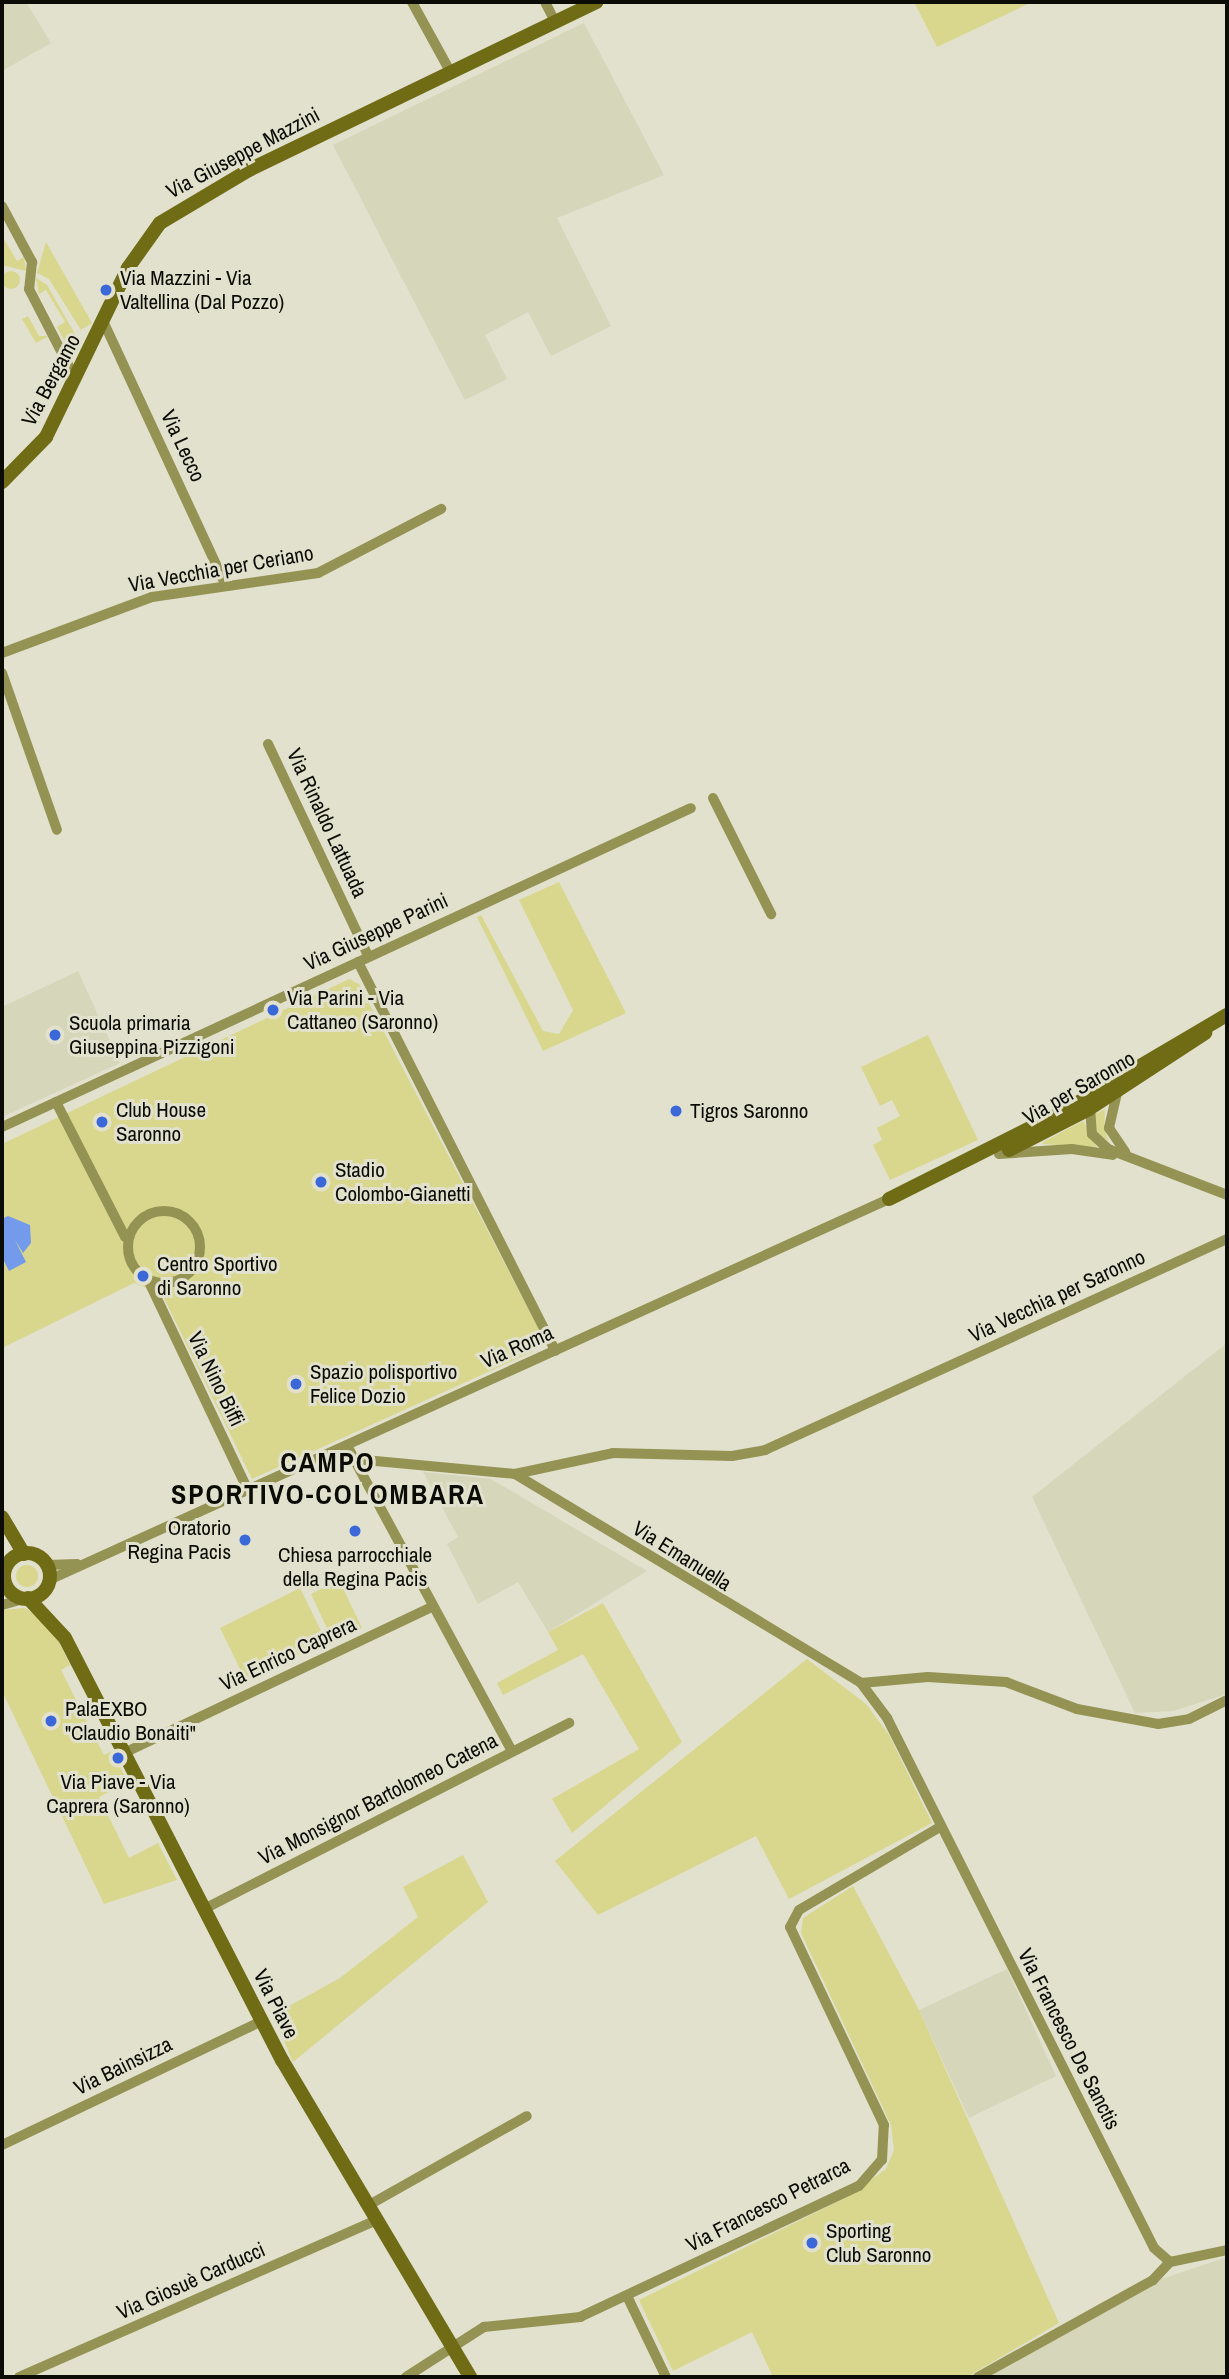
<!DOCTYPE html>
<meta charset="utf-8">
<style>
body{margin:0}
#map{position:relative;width:1229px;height:2379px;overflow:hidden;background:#e1e1cd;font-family:"Archivo Narrow",sans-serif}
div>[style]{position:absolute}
.built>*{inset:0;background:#d6d6bb}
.green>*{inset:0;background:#d9d78e}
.round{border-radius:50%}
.water>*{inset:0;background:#749aec}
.street>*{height:10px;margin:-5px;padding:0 5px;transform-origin:5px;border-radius:5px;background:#959354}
.street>.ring{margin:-5px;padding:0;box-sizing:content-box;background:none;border:10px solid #959354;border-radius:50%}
.secondary>*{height:14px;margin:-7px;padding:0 7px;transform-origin:7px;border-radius:7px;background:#706c16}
.secondary>.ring{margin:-7px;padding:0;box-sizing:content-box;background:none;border:14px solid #706c16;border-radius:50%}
.dots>*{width:19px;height:19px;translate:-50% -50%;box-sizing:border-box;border:4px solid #e1e1cd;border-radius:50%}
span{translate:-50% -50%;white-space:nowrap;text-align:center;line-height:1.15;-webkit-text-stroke:6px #e1e1cd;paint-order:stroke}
.street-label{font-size:21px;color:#0c0c06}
.poi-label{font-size:21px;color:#0c0c06}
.left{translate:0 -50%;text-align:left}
.right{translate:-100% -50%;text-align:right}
.district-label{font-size:28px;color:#0c0c06;font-weight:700;letter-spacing:2px}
.frame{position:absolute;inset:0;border:4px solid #0c0c06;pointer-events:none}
</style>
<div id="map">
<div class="built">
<div style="clip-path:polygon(2px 2px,26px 2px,51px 43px,2px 71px)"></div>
<div style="clip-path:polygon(584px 23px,664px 175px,557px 218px,611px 326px,551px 356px,528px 312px,485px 335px,507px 379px,465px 400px,333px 145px)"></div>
<div style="clip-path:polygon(78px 971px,120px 1063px,2px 1117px,2px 1007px)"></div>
<div style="clip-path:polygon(1227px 1343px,1227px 1694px,1173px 1711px,1135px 1713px,1032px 1497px)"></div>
<div style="clip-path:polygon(423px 1472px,491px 1479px,647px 1571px,548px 1632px,518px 1582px,478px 1604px,447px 1544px,458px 1537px)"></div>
<div style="clip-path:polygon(1007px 1969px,1056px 2076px,969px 2118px,919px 2010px)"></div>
<div style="clip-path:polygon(1227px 2257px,1227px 2377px,982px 2377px,1156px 2281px)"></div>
</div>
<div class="green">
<div style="clip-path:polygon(914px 2px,1032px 2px,937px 47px)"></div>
<div style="clip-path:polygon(2px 236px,17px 261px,24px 257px,26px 271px,2px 265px)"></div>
<div style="clip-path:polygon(46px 242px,92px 323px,81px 330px,49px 279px,37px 273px)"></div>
<div class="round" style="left:2px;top:271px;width:18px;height:18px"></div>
<div style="clip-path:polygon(36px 278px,47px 285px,75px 334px,64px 340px,57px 327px,65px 322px,46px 290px,39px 294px)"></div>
<div style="clip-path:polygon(28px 316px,39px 336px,49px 336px,36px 343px,22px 319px)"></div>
<div style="clip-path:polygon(559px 882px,626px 1013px,543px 1051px,477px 917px,481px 915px,543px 1031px,559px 1034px,573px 1010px,519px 900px)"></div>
<div style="clip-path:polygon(349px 979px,359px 984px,542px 1335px,532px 1352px,252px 1479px,162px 1294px,134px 1283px,2px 1348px,2px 1144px)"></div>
<div style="clip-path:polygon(928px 1035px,978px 1140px,890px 1180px,873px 1145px,882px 1140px,877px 1128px,900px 1116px,892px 1100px,880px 1106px,861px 1067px)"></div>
<div style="clip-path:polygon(1105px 1109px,1104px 1128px,1109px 1142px,1095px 1131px,1092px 1116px)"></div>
<div style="clip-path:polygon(1083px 1121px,1097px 1148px,1042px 1144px,1045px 1141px)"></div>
<div class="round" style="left:16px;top:1565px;width:22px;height:22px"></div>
<div style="clip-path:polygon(339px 1580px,362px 1628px,333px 1641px,311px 1594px)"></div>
<div style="clip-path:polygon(300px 1588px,326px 1641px,246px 1681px,220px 1628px)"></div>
<div style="clip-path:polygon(603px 1603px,682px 1742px,572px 1833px,552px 1799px,639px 1749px,583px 1654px,503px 1695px,497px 1683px,558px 1650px,548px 1632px)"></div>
<div style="clip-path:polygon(25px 1608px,50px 1624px,70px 1665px,61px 1670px,104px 1755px,112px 1751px,128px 1782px,99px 1797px,129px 1858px,158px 1843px,177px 1880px,104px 1904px,2px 1691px,2px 1610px)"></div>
<div style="clip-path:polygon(807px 1659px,866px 1704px,889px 1735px,932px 1823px,789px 1899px,756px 1836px,598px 1915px,555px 1861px)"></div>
<div style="clip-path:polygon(463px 1855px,488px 1902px,293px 2062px,273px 2015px,340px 1978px,418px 1917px,403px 1887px)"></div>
<div style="clip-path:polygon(853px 1886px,919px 2010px,1059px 2323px,967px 2377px,773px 2377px,752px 2332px,673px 2371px,639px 2300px,847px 2197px,886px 2169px,894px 2150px,891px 2125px,801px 1933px,803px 1918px)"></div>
</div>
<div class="water">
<div style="clip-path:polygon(8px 1216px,30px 1225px,31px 1243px,23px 1253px,15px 1240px,26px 1262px,9px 1271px,2px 1257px,2px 1219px)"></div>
</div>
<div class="street">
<div style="left:412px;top:2px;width:81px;rotate:61.2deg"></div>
<div style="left:545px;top:2px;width:22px;rotate:63deg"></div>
<div style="left:2px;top:206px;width:64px;rotate:61.8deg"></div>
<div style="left:32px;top:262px;width:27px;rotate:96deg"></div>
<div style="left:29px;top:289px;width:102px;rotate:62.7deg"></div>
<div style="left:104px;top:323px;width:290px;rotate:65.1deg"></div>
<div style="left:2px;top:653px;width:160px;rotate:-20.5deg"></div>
<div style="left:152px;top:597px;width:168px;rotate:-8.2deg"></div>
<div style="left:318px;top:573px;width:139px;rotate:-27.5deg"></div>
<div style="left:2px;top:673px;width:166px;rotate:70.7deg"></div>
<div style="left:268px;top:744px;width:234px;rotate:64.7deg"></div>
<div style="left:713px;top:798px;width:130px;rotate:63.4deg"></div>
<div style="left:358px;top:962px;width:436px;rotate:63.1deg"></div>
<div style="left:1117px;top:1093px;width:36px;rotate:103deg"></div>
<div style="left:1109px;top:1128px;width:29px;rotate:56deg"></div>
<div style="left:56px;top:1102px;width:152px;rotate:62.9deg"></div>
<div style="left:1090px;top:1107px;width:27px;rotate:86deg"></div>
<div style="left:1092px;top:1134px;width:22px;rotate:43deg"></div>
<div style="left:1108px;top:1149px;width:128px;rotate:21.1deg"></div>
<div style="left:2px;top:1127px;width:759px;rotate:-24.84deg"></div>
<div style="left:999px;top:1154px;width:73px;rotate:-3.9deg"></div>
<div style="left:1072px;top:1149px;width:41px;rotate:8.3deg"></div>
<div class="ring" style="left:128px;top:1211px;width:62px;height:62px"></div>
<div style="left:150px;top:1284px;width:228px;rotate:64.6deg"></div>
<div style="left:347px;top:1445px;width:16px;rotate:63deg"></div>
<div style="left:354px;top:1459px;width:162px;rotate:5.3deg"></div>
<div style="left:515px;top:1474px;width:100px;rotate:-12.1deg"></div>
<div style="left:613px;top:1453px;width:119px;rotate:1.4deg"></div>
<div style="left:732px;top:1456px;width:34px;rotate:-10deg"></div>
<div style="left:765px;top:1450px;width:508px;rotate:-24.55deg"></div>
<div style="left:354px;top:1459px;width:332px;rotate:61.6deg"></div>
<div style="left:515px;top:1474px;width:404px;rotate:31.1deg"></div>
<div style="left:861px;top:1683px;width:44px;rotate:53.4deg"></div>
<div style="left:887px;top:1718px;width:593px;rotate:63.26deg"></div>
<div style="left:1154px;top:2248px;width:21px;rotate:41deg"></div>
<div style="left:47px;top:1565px;width:30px;rotate:-2deg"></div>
<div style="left:2px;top:1579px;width:3px;rotate:-45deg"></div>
<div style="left:49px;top:1580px;width:922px;rotate:-24.4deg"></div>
<div style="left:2px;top:1605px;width:22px;rotate:-16deg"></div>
<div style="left:861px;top:1683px;width:67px;rotate:-5.1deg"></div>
<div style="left:928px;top:1677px;width:78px;rotate:3.7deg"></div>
<div style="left:1006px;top:1682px;width:76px;rotate:20.8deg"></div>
<div style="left:1077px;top:1709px;width:82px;rotate:10.5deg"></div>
<div style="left:1158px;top:1724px;width:31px;rotate:-9deg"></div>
<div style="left:1189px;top:1719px;width:42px;rotate:-26.6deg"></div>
<div style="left:124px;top:1753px;width:340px;rotate:-25.4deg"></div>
<div style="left:204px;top:1909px;width:410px;rotate:-27deg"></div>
<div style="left:2px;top:2145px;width:288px;rotate:-25.5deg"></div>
<div style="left:369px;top:2205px;width:181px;rotate:-29.4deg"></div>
<div style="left:627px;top:2296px;width:90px;rotate:64.3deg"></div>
<div style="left:19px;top:2377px;width:391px;rotate:-23.7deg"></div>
<div style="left:406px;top:2377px;width:93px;rotate:-32.7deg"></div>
<div style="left:484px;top:2327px;width:97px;rotate:-5.9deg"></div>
<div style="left:580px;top:2317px;width:308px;rotate:-25.2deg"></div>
<div style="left:859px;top:2186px;width:35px;rotate:-49deg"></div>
<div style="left:882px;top:2160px;width:35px;rotate:-87deg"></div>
<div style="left:884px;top:2125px;width:219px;rotate:-115.4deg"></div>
<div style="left:790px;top:1927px;width:19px;rotate:-62deg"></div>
<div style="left:799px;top:1910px;width:164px;rotate:-30.5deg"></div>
<div style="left:978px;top:2377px;width:200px;rotate:-29deg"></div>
<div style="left:1153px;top:2280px;width:25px;rotate:-47deg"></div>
<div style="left:1170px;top:2262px;width:58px;rotate:-11.9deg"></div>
</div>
<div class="secondary">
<div style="left:2px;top:482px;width:63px;rotate:-45.6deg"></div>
<div style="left:46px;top:437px;width:188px;rotate:-64.1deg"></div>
<div style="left:128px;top:268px;width:55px;rotate:-54.6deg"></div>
<div style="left:160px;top:223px;width:104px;rotate:-30.8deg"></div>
<div style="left:249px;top:170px;width:386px;rotate:-25.8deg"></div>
<div style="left:1009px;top:1150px;width:90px;rotate:-27.1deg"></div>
<div style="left:1089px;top:1109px;width:139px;rotate:-33.2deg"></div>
<div style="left:889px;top:1199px;width:194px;rotate:-26.7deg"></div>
<div style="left:1062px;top:1112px;width:191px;rotate:-30.5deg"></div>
<div style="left:2px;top:1517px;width:43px;rotate:59.3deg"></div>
<div class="ring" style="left:4px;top:1553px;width:32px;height:32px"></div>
<div style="left:28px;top:1598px;width:54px;rotate:47.2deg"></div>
<div style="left:65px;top:1638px;width:475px;rotate:62.8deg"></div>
<div style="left:282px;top:2060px;width:369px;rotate:59.3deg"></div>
</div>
<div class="dots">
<div style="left:106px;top:290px;background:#3b68d9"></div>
<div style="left:273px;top:1010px;background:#3b68d9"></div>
<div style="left:55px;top:1035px;background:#3b68d9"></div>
<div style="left:676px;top:1111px;background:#3b68d9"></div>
<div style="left:102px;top:1122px;background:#3b68d9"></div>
<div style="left:321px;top:1182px;background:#3b68d9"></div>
<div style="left:143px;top:1276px;background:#3b68d9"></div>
<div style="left:296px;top:1384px;background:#3b68d9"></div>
<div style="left:355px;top:1531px;background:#3b68d9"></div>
<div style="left:245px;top:1540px;background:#3b68d9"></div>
<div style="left:51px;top:1721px;background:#3b68d9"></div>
<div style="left:118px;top:1758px;background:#3b68d9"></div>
<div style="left:812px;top:2243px;background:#3b68d9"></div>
</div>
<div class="street-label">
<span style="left:243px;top:153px;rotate:-28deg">Via Giuseppe Mazzini</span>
<span style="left:51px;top:380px;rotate:-62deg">Via Bergamo</span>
<span style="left:183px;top:446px;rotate:65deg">Via Lecco</span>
<span style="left:221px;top:569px;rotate:-10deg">Via Vecchia per Ceriano</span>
<span style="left:327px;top:823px;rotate:65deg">Via Rinaldo Lattuada</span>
<span style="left:376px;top:932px;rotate:-25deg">Via Giuseppe Parini</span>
<span style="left:1079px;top:1088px;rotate:-30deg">Via per Saronno</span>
<span style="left:1057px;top:1296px;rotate:-25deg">Via Vecchia per Saronno</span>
<span style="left:517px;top:1347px;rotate:-24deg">Via Roma</span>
<span style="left:216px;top:1379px;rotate:64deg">Via Nino Biffi</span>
<span style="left:682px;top:1556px;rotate:32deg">Via Emanuella</span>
<span style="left:288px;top:1654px;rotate:-25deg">Via Enrico Caprera</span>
<span style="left:378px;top:1799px;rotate:-27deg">Via Monsignor Bartolomeo Catena</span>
<span style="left:276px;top:2004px;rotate:63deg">Via Piave</span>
<span style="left:1069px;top:2039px;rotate:63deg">Via Francesco De Sanctis</span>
<span style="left:123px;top:2066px;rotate:-26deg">Via Bainsizza</span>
<span style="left:768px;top:2205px;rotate:-27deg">Via Francesco Petrarca</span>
<span style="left:191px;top:2281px;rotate:-24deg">Via Giosuè Carducci</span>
</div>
<div class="poi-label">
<span class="left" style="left:120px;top:290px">Via Mazzini - Via<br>Valtellina (Dal Pozzo)</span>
<span class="left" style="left:287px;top:1010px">Via Parini - Via<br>Cattaneo (Saronno)</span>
<span class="left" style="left:69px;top:1035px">Scuola primaria<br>Giuseppina Pizzigoni</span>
<span class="left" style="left:116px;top:1122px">Club House<br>Saronno</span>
<span class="left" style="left:690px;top:1111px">Tigros Saronno</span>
<span class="left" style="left:335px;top:1182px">Stadio<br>Colombo-Gianetti</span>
<span class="left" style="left:157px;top:1276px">Centro Sportivo<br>di Saronno</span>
<span class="left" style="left:310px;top:1384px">Spazio polisportivo<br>Felice Dozio</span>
<span class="right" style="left:231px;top:1540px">Oratorio<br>Regina Pacis</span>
<span style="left:355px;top:1567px">Chiesa parrocchiale<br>della Regina Pacis</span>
<span class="left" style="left:65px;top:1721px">PalaEXBO<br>"Claudio Bonaiti"</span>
<span style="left:118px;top:1794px">Via Piave - Via<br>Caprera (Saronno)</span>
<span class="left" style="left:826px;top:2243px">Sporting<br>Club Saronno</span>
</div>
<div class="district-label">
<span style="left:328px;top:1478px">CAMPO<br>SPORTIVO-COLOMBARA</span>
</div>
<div class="frame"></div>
</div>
